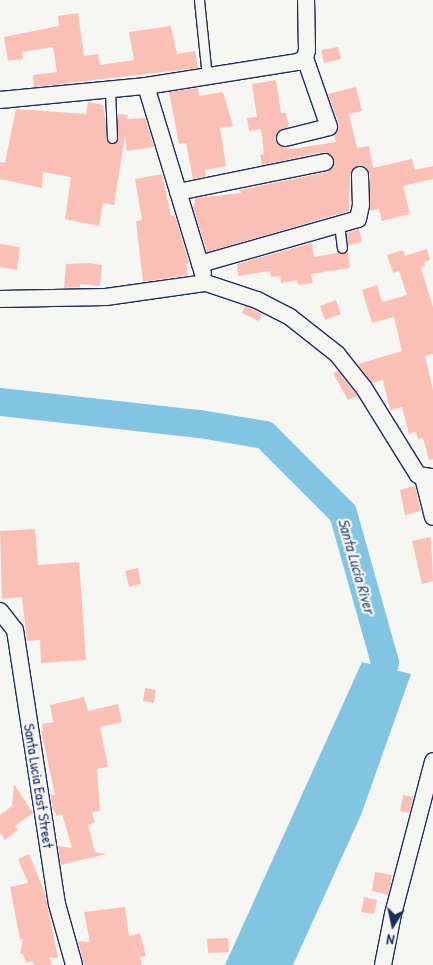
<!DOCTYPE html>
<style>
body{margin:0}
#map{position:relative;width:433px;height:965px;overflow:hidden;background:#f6f6f2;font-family:"Patrick Hand",sans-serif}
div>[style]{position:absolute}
.water>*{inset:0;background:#81c5e2}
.river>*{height:28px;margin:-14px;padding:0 14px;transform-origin:14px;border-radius:14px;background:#81c5e2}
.building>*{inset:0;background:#fbc0b5}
.roads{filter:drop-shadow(1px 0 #1b2f5e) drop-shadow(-1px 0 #1b2f5e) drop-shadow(0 1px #1b2f5e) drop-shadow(0 -1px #1b2f5e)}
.service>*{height:9px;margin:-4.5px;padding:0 4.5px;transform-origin:4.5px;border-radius:4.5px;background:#f6f6f2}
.minor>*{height:16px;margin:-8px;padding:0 8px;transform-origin:8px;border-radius:8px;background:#f6f6f2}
span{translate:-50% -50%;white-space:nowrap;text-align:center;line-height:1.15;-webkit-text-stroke:4.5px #f6f6f2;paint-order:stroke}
.street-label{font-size:15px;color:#1b2f5e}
.water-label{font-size:16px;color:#34547f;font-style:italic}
.north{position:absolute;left:368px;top:900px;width:50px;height:50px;-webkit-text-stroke:4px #f6f6f2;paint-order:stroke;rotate:190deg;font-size:14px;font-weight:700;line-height:20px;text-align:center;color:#1b2f5e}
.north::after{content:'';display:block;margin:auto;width:18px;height:22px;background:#1b2f5e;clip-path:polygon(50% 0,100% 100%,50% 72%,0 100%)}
</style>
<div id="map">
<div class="water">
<div style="clip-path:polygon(362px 662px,411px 674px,361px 815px,293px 965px,225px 965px)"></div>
</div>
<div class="river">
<div style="left:0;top:402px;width:201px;rotate:6.3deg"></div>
<div style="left:200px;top:424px;width:66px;rotate:9.6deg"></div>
<div style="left:265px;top:435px;width:110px;rotate:45deg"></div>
<div style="left:343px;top:513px;width:155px;rotate:74.3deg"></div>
<div style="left:385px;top:662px;width:42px;rotate:101deg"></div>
</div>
<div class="building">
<div style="clip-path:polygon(78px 13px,84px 56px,98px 54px,100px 65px,134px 60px,129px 32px,171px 26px,177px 54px,195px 51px,198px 68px,34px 87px,33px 75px,57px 72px,53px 47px,22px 52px,23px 59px,8px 61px,4px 37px,59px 26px,58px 16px)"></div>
<div style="clip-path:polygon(338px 47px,341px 59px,324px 63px,321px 50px)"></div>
<div style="clip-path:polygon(276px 80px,281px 113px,286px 113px,289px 127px,278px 131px,275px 140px,282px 147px,292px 149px,336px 142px,334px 135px,339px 124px,328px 94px,356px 87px,362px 111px,349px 114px,357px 148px,369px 146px,373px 168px,412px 159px,415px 170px,433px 166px,433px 179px,403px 186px,410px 214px,382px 221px,379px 209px,370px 211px,370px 174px,365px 166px,359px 165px,350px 175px,349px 211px,207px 252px,193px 207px,196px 198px,241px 193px,240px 190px,327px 172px,334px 166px,333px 156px,323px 152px,262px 165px,260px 155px,264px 154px,261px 129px,249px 131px,247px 118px,257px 117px,252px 84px)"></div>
<div style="clip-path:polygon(198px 88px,199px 96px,223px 92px,233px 126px,220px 128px,226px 166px,205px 170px,206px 176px,193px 179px,186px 143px,179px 144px,169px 92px)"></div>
<div style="clip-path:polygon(88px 102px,103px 105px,109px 143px,118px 140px,117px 114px,128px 115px,127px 119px,145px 118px,154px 147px,127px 151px,125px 136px,114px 205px,103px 203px,99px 226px,65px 219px,71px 177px,43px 172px,42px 188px,0 179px,0 162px,5px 163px,16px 109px,86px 114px)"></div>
<div style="clip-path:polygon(162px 174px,171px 216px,175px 216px,189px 263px,186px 264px,188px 275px,143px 282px,136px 221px,142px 220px,135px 179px)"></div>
<div style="clip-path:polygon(359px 229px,362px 242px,348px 245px,346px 233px)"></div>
<div style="clip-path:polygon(312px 243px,314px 257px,348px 251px,350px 268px,311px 274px,313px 283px,298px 285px,297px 280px,281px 283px,280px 276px,271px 277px,270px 271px,238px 276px,237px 264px)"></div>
<div style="clip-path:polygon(0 244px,20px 247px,17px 270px,0 267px)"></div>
<div style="clip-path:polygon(427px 249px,430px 260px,424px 262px,425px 266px,421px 268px,433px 307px,433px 354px,425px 356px,433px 390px,433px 459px,429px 460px,423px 438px,418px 439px,416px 432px,409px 434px,402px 407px,390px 410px,383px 380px,372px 383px,358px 364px,402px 351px,394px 317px,372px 323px,362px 290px,377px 285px,382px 302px,407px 295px,399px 271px,393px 273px,387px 255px,403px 250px,405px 256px)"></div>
<div style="clip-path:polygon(90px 263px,102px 265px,100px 286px,80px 284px,80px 287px,64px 288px,66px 264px)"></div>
<div style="clip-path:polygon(336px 300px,341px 314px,325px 320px,320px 306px)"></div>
<div style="clip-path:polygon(245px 306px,262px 314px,259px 321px,242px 313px)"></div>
<div style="clip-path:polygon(338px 371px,356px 394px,357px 396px,348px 400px,333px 373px)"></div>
<div style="clip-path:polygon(415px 486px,421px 511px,405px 515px,400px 490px)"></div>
<div style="clip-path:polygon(35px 529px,38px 565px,79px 562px,86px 660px,41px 663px,40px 640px,27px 641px,22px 597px,2px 599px,0 531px)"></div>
<div style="clip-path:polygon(431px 537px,433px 581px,422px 584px,412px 541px)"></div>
<div style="clip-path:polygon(138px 568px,141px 584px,129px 587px,125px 571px)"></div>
<div style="clip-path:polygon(145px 688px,156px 690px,154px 703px,143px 701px)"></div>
<div style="clip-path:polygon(84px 697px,88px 711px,118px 704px,122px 722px,100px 727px,108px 767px,97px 769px,100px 811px,92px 812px,95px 823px,88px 825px,95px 852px,106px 854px,61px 865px,58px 846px,72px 848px,62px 814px,57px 816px,53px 809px,50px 794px,55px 795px,41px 731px,43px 731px,42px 724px,53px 722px,50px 705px)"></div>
<div style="clip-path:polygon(14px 784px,33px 813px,15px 826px,18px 830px,5px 840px,0 833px,0 815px,12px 806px)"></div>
<div style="clip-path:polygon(403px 795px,413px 797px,409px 813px,400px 811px)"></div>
<div style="clip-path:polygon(29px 854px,45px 893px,58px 958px,49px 957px,52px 965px,34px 965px,32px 961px,26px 963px,23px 954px,20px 954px,23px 939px,20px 939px,10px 887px,28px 883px,18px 859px)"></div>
<div style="clip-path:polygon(375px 872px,392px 875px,388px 895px,372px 891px)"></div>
<div style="clip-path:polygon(364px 897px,377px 900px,374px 914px,361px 912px)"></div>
<div style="clip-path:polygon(125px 907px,129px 936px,140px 933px,146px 956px,140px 957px,142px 965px,84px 965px,78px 941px,90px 942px,84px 912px)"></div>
<div style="clip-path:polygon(228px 938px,229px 952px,208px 953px,207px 939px)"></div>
</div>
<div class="roads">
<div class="service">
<div style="left:199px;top:0;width:77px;rotate:84.1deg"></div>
<div style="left:110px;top:90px;width:48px;rotate:87.6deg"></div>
<div style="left:339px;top:224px;width:24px;rotate:83deg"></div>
</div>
<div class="minor">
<div style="left:146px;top:86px;width:196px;rotate:73.1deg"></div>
<div style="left:0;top:100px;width:147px;rotate:-5.5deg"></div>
<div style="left:146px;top:86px;width:154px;rotate:-9deg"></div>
<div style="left:298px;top:62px;width:8px;rotate:-30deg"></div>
<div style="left:305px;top:58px;width:8px;rotate:-76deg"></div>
<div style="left:307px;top:50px;width:50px;rotate:-91.1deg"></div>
<div style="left:285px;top:138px;width:45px;rotate:-14deg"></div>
<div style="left:329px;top:127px;width:73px;rotate:-109.2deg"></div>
<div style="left:178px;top:192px;width:150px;rotate:-11.5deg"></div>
<div style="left:200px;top:264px;width:164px;rotate:-15.9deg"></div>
<div style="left:358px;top:219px;width:14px;rotate:-78deg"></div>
<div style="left:361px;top:205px;width:30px;rotate:-92deg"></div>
<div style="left:0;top:299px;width:106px;rotate:-1.1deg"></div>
<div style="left:106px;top:297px;width:101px;rotate:-8deg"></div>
<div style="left:206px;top:283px;width:54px;rotate:18.4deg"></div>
<div style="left:257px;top:300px;width:37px;rotate:27deg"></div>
<div style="left:290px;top:317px;width:60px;rotate:38.2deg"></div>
<div style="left:337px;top:354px;width:43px;rotate:51.5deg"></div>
<div style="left:364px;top:388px;width:102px;rotate:58.2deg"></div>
<div style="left:418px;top:475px;width:15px;rotate:8deg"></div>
<div style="left:423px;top:477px;width:41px;rotate:76deg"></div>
<div style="left:0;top:611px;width:24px;rotate:52deg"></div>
<div style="left:15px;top:630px;width:277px;rotate:81.3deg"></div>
<div style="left:57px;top:904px;width:63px;rotate:74.4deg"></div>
<div style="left:383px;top:965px;width:52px;rotate:-78.9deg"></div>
<div style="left:393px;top:914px;width:158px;rotate:-75.3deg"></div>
</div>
</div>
<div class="street-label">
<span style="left:39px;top:786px;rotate:81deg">Santa Lucia East Street</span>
</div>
<div class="water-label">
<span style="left:357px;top:566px;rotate:74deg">Santa Lucia River</span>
</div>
<div class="north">N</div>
</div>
